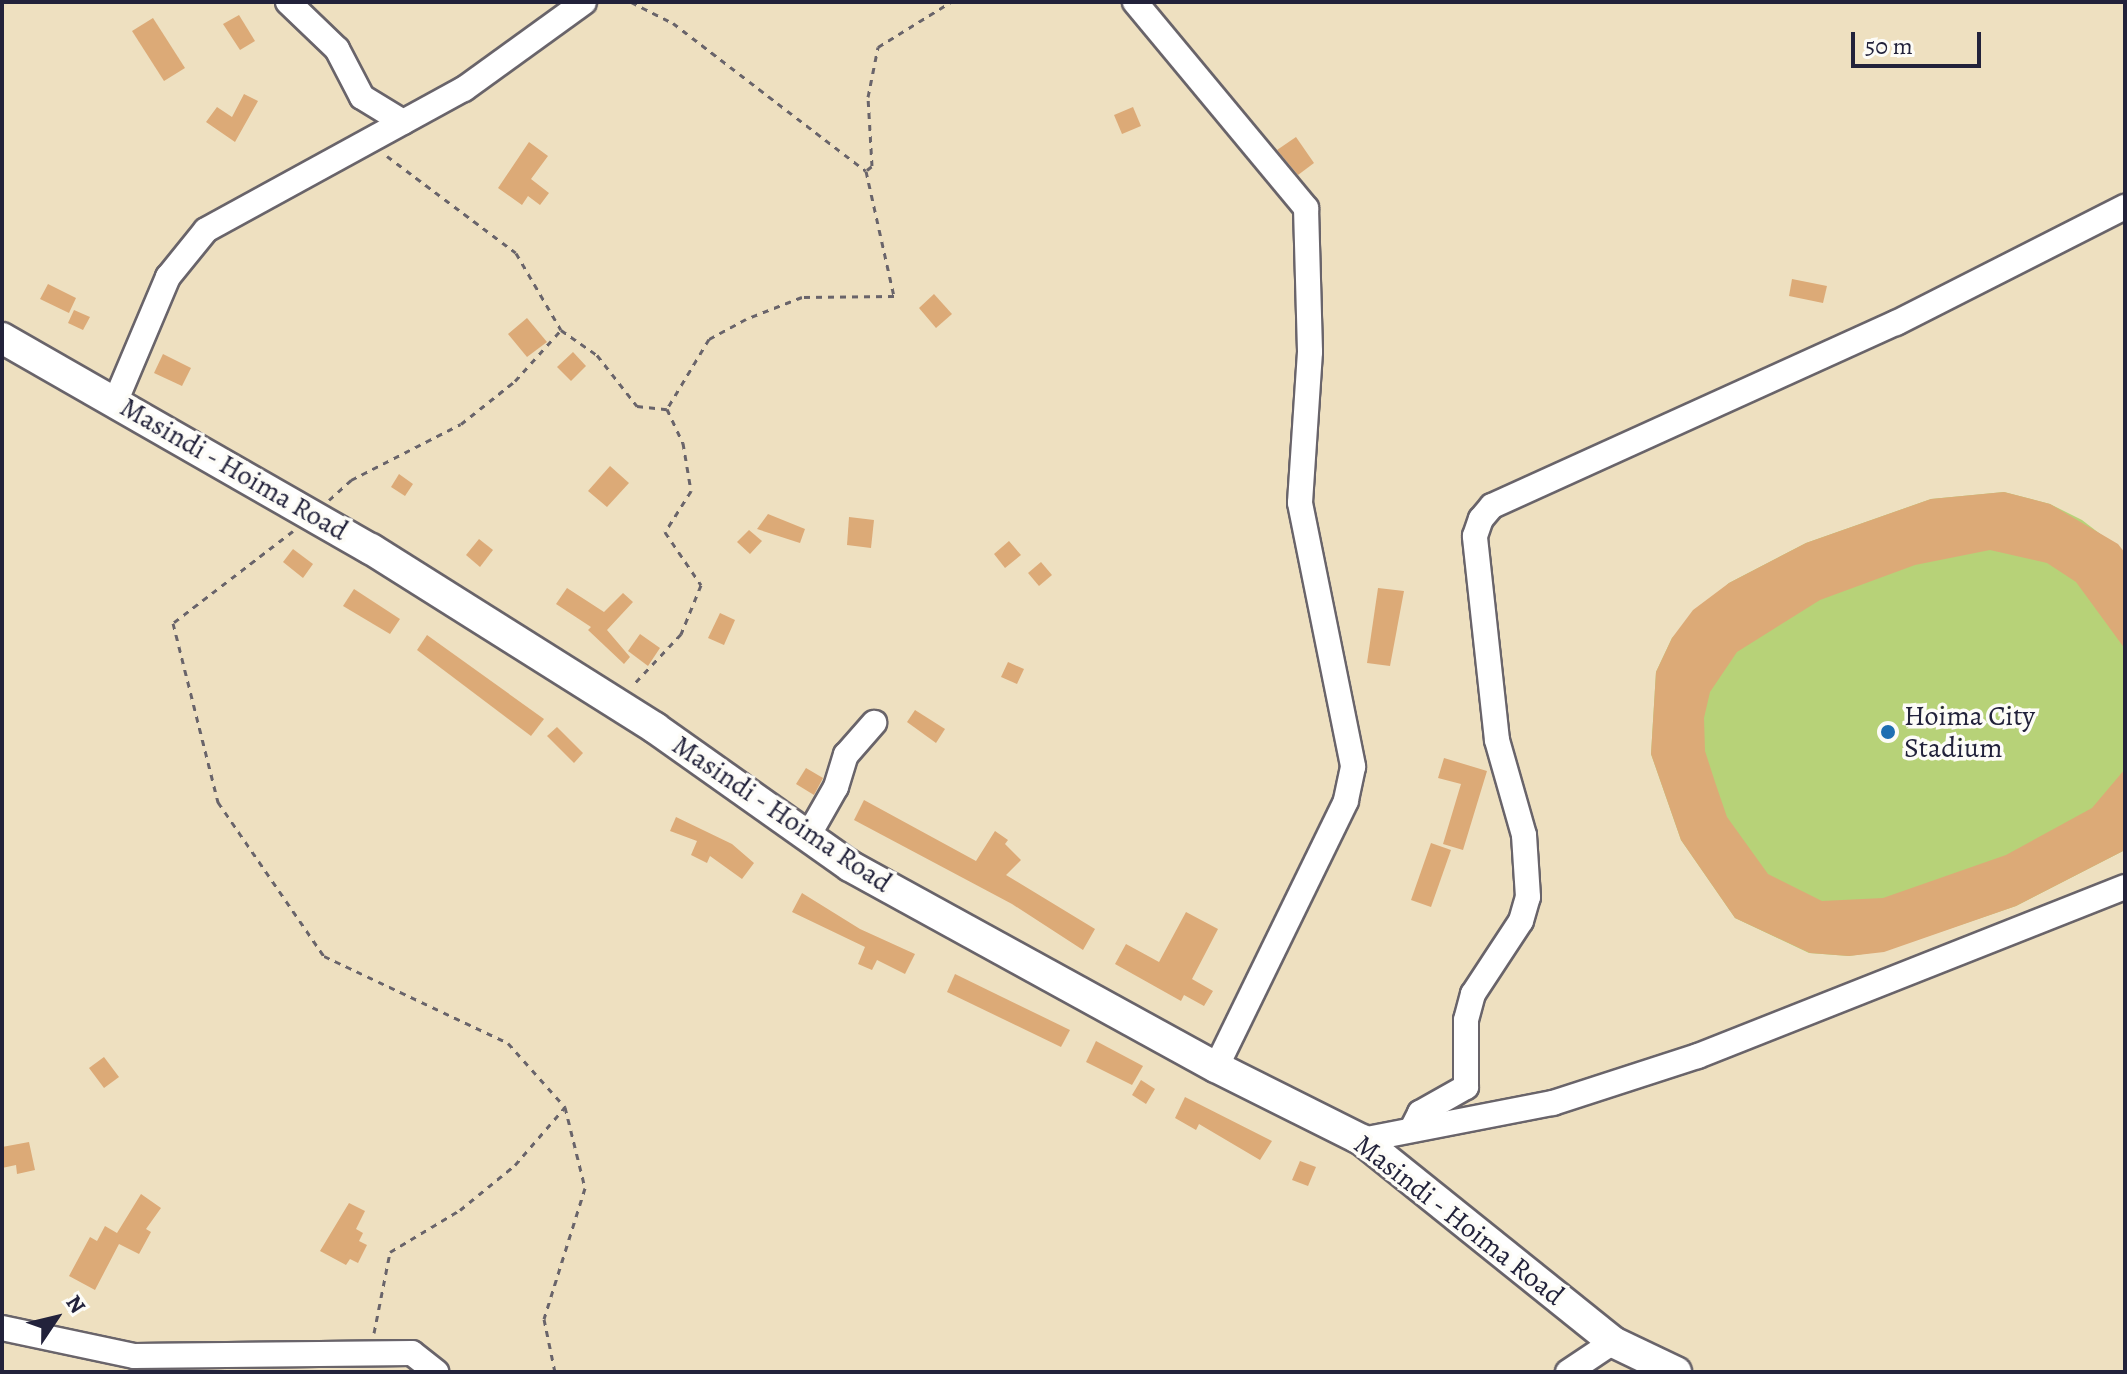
<!DOCTYPE html>
<style>
body{margin:0}
#map{position:relative;width:2127px;height:1374px;overflow:hidden;background:#eee0c0;font-family:Alegreya,serif}
div>[style]{position:absolute}
.green>*{inset:0;background:#b7d278}
.building>*{inset:0;background:#dcaa77}
.path>*{height:3px;margin-top:-1.5px;transform-origin:0;background:repeating-linear-gradient(90deg,#69646a 0 6px,transparent 0 12px)}
.roads{filter:drop-shadow(2px 0 #69646a) drop-shadow(-2px 0 #69646a) drop-shadow(0 2px #69646a) drop-shadow(0 -2px #69646a)}
.minor>*{height:24px;margin:-12px;padding:0 12px;transform-origin:12px;border-radius:12px;background:#fff}
.major>*{height:30px;margin:-15px;padding:0 15px;transform-origin:15px;border-radius:15px;background:#fff}
.dots>*{width:22px;height:22px;translate:-50% -50%;box-sizing:border-box;border:4px solid #fdfcf7;border-radius:50%}
span{translate:-50% -50%;white-space:nowrap;text-align:center;line-height:1.15;-webkit-text-stroke:7px #fdfcf7;paint-order:stroke}
.street-label{font-size:28px;color:#22223b}
.poi-label{font-size:28px;color:#22223b}
.left{translate:0 -50%;text-align:left}
.frame{position:absolute;inset:0;border:4px solid #22223b;pointer-events:none}
.north{position:absolute;left:16px;top:1278px;width:80px;height:80px;-webkit-text-stroke:6px #fdfcf7;paint-order:stroke;rotate:55deg;font-size:22px;font-weight:700;line-height:32px;text-align:center;color:#22223b}
.north::after{content:'';display:block;margin:auto;width:28px;height:36px;background:#22223b;clip-path:polygon(50% 0,100% 100%,50% 72%,0 100%)}
.scale{position:absolute;left:1851px;top:32px;width:130px;height:36px;box-sizing:border-box;border:4px solid #22223b;border-top:0;padding-left:10px;font-size:24px;line-height:28px;white-space:nowrap;color:#22223b;-webkit-text-stroke:6px #fdfcf7;paint-order:stroke}
</style>
<div id="map">
<div class="green">
<div style="clip-path:polygon(2004px 492px,2050px 504px,2082px 520px,2125px 553px,2125px 850px,2016px 906px,1884px 951px,1849px 956px,1809px 953px,1735px 918px,1681px 840px,1651px 754px,1656px 672px,1672px 638px,1729px 583px,1806px 543px,1931px 499px)"></div>
</div>
<div class="building">
<div style="clip-path:polygon(239px 15px,255px 41px,240px 50px,223px 24px)"></div>
<div style="clip-path:polygon(153px 18px,185px 68px,164px 81px,132px 31px)"></div>
<div style="clip-path:polygon(244px 94px,258px 101px,235px 142px,206px 122px,217px 107px,232px 117px)"></div>
<div style="clip-path:polygon(1133px 107px,1141px 126px,1122px 134px,1114px 115px)"></div>
<div style="clip-path:polygon(1296px 137px,1314px 163px,1298px 175px,1277px 150px)"></div>
<div style="clip-path:polygon(529px 142px,548px 156px,531px 179px,549px 193px,540px 205px,528px 196px,522px 205px,498px 188px)"></div>
<div style="clip-path:polygon(1792px 279px,1827px 286px,1823px 303px,1789px 296px)"></div>
<div style="clip-path:polygon(48px 284px,76px 298px,69px 313px,40px 299px)"></div>
<div style="clip-path:polygon(934px 294px,952px 314px,936px 328px,919px 308px)"></div>
<div style="clip-path:polygon(74px 310px,90px 317px,83px 330px,68px 323px)"></div>
<div style="clip-path:polygon(527px 318px,547px 342px,527px 357px,508px 334px)"></div>
<div style="clip-path:polygon(573px 352px,586px 366px,571px 381px,557px 367px)"></div>
<div style="clip-path:polygon(163px 354px,191px 368px,182px 386px,154px 373px)"></div>
<div style="clip-path:polygon(610px 466px,629px 483px,607px 507px,588px 491px)"></div>
<div style="clip-path:polygon(399px 474px,413px 484px,405px 496px,391px 487px)"></div>
<div style="clip-path:polygon(2004px 492px,2050px 504px,2118px 544px,2125px 553px,2125px 649px,2076px 582px,2047px 563px,1990px 550px,1915px 565px,1820px 600px,1737px 652px,1710px 692px,1704px 718px,1705px 751px,1715px 782px,1727px 817px,1768px 874px,1822px 901px,1883px 898px,2006px 855px,2092px 808px,2125px 769px,2125px 850px,2016px 906px,1884px 952px,1849px 956px,1810px 953px,1735px 918px,1681px 840px,1651px 754px,1656px 672px,1672px 638px,1693px 610px,1729px 583px,1806px 543px,1931px 499px)"></div>
<div style="clip-path:polygon(768px 514px,805px 529px,800px 543px,757px 529px)"></div>
<div style="clip-path:polygon(849px 517px,874px 520px,871px 548px,847px 545px)"></div>
<div style="clip-path:polygon(749px 530px,762px 541px,750px 554px,737px 542px)"></div>
<div style="clip-path:polygon(479px 539px,493px 550px,480px 567px,466px 555px)"></div>
<div style="clip-path:polygon(1009px 541px,1021px 555px,1005px 568px,994px 554px)"></div>
<div style="clip-path:polygon(293px 549px,313px 564px,303px 578px,283px 562px)"></div>
<div style="clip-path:polygon(1041px 562px,1052px 575px,1039px 586px,1028px 573px)"></div>
<div style="clip-path:polygon(567px 588px,604px 612px,623px 593px,633px 602px,607px 630px,630px 657px,624px 664px,588px 630px,591px 627px,556px 604px)"></div>
<div style="clip-path:polygon(1378px 588px,1404px 591px,1390px 666px,1367px 663px)"></div>
<div style="clip-path:polygon(354px 589px,400px 619px,390px 634px,343px 606px)"></div>
<div style="clip-path:polygon(720px 613px,735px 620px,724px 645px,708px 638px)"></div>
<div style="clip-path:polygon(640px 634px,660px 648px,648px 666px,628px 651px)"></div>
<div style="clip-path:polygon(427px 635px,544px 719px,531px 736px,417px 650px)"></div>
<div style="clip-path:polygon(1008px 662px,1024px 669px,1017px 684px,1001px 677px)"></div>
<div style="clip-path:polygon(915px 710px,945px 729px,936px 743px,907px 722px)"></div>
<div style="clip-path:polygon(557px 727px,583px 753px,574px 763px,547px 736px)"></div>
<div style="clip-path:polygon(1444px 758px,1487px 771px,1463px 850px,1443px 844px,1461px 784px,1438px 778px)"></div>
<div style="clip-path:polygon(806px 768px,823px 778px,814px 795px,796px 784px)"></div>
<div style="clip-path:polygon(864px 800px,976px 861px,995px 831px,1008px 840px,1005px 844px,1021px 860px,1006px 875px,1095px 929px,1083px 950px,1012px 904px,854px 820px)"></div>
<div style="clip-path:polygon(676px 817px,732px 844px,754px 863px,742px 879px,710px 856px,707px 863px,691px 855px,697px 841px,670px 831px)"></div>
<div style="clip-path:polygon(1431px 843px,1451px 850px,1431px 907px,1411px 900px)"></div>
<div style="clip-path:polygon(802px 893px,860px 929px,915px 954px,905px 974px,877px 960px,872px 970px,858px 964px,865px 947px,792px 912px)"></div>
<div style="clip-path:polygon(1186px 912px,1218px 929px,1192px 979px,1213px 991px,1204px 1006px,1184px 995px,1181px 1001px,1115px 964px,1126px 944px,1159px 962px)"></div>
<div style="clip-path:polygon(955px 974px,1070px 1030px,1061px 1047px,947px 992px)"></div>
<div style="clip-path:polygon(1096px 1041px,1143px 1066px,1132px 1085px,1086px 1062px)"></div>
<div style="clip-path:polygon(104px 1057px,119px 1077px,104px 1088px,89px 1068px)"></div>
<div style="clip-path:polygon(1141px 1080px,1155px 1089px,1146px 1104px,1132px 1095px)"></div>
<div style="clip-path:polygon(1185px 1097px,1272px 1141px,1260px 1160px,1199px 1124px,1196px 1130px,1175px 1118px)"></div>
<div style="clip-path:polygon(29px 1142px,35px 1170px,17px 1174px,16px 1165px,2px 1168px,2px 1147px)"></div>
<div style="clip-path:polygon(1300px 1161px,1316px 1167px,1308px 1186px,1292px 1180px)"></div>
<div style="clip-path:polygon(141px 1194px,161px 1208px,146px 1229px,151px 1232px,139px 1254px,119px 1244px,95px 1290px,69px 1276px,90px 1237px,97px 1241px,105px 1226px,117px 1233px)"></div>
<div style="clip-path:polygon(349px 1203px,365px 1211px,356px 1229px,363px 1233px,359px 1241px,367px 1245px,358px 1263px,350px 1259px,346px 1265px,320px 1251px)"></div>
</div>
<div class="path">
<div style="left:631px;top:2px;width:47px;rotate:26.6deg"></div>
<div style="left:673px;top:23px;width:243px;rotate:37.5deg"></div>
<div style="left:866px;top:171px;width:128px;rotate:77.4deg"></div>
<div style="left:894px;top:296px;width:92px;rotate:179.4deg"></div>
<div style="left:802px;top:297px;width:60px;rotate:158.6deg"></div>
<div style="left:746px;top:319px;width:42px;rotate:151.6deg"></div>
<div style="left:709px;top:339px;width:82px;rotate:121deg"></div>
<div style="left:387px;top:156px;width:161px;rotate:36.9deg"></div>
<div style="left:516px;top:253px;width:89px;rotate:59.7deg"></div>
<div style="left:561px;top:330px;width:44px;rotate:34.8deg"></div>
<div style="left:597px;top:355px;width:65px;rotate:51.9deg"></div>
<div style="left:637px;top:406px;width:30px;rotate:6deg"></div>
<div style="left:667px;top:409px;width:38px;rotate:65deg"></div>
<div style="left:683px;top:443px;width:49px;rotate:80.5deg"></div>
<div style="left:691px;top:491px;width:49px;rotate:122.4deg"></div>
<div style="left:665px;top:532px;width:64px;rotate:55.8deg"></div>
<div style="left:701px;top:585px;width:53px;rotate:112.2deg"></div>
<div style="left:681px;top:634px;width:70px;rotate:133.3deg"></div>
<div style="left:867px;top:170px;width:6px;rotate:-39deg"></div>
<div style="left:872px;top:166px;width:69px;rotate:-93.3deg"></div>
<div style="left:868px;top:97px;width:51px;rotate:-78.7deg"></div>
<div style="left:878px;top:47px;width:86px;rotate:-31.7deg"></div>
<div style="left:329px;top:500px;width:30px;rotate:-42deg"></div>
<div style="left:351px;top:480px;width:123px;rotate:-27deg"></div>
<div style="left:461px;top:424px;width:69px;rotate:-38.5deg"></div>
<div style="left:515px;top:381px;width:69px;rotate:-48deg"></div>
<div style="left:293px;top:531px;width:151px;rotate:142.5deg"></div>
<div style="left:173px;top:623px;width:185px;rotate:75.9deg"></div>
<div style="left:218px;top:802px;width:187px;rotate:55.5deg"></div>
<div style="left:324px;top:956px;width:204px;rotate:25.3deg"></div>
<div style="left:508px;top:1043px;width:86px;rotate:48.3deg"></div>
<div style="left:565px;top:1107px;width:83px;rotate:76.1deg"></div>
<div style="left:585px;top:1188px;width:137px;rotate:107.4deg"></div>
<div style="left:544px;top:1319px;width:54px;rotate:78.3deg"></div>
<div style="left:374px;top:1333px;width:83px;rotate:-78.8deg"></div>
<div style="left:390px;top:1252px;width:82px;rotate:-31deg"></div>
<div style="left:460px;top:1210px;width:71px;rotate:-39.3deg"></div>
<div style="left:515px;top:1165px;width:77px;rotate:-49.2deg"></div>
</div>
<div class="roads">
<div class="minor">
<div style="left:288px;top:2px;width:68px;rotate:43.8deg"></div>
<div style="left:337px;top:49px;width:54px;rotate:62.5deg"></div>
<div style="left:362px;top:97px;width:48px;rotate:31.4deg"></div>
<div style="left:1135px;top:2px;width:268px;rotate:50.3deg"></div>
<div style="left:1306px;top:208px;width:144px;rotate:88.4deg"></div>
<div style="left:1310px;top:352px;width:151px;rotate:93.8deg"></div>
<div style="left:1300px;top:503px;width:269px;rotate:78.6deg"></div>
<div style="left:1353px;top:767px;width:35px;rotate:102deg"></div>
<div style="left:1346px;top:801px;width:296px;rotate:116deg"></div>
<div style="left:116px;top:400px;width:134px;rotate:-67.1deg"></div>
<div style="left:168px;top:277px;width:60px;rotate:-51deg"></div>
<div style="left:206px;top:230px;width:294px;rotate:-28.7deg"></div>
<div style="left:464px;top:89px;width:148px;rotate:-35.9deg"></div>
<div style="left:808px;top:836px;width:56px;rotate:-60.3deg"></div>
<div style="left:836px;top:787px;width:34px;rotate:-73deg"></div>
<div style="left:846px;top:755px;width:43px;rotate:-48.8deg"></div>
<div style="left:1413px;top:1127px;width:16px;rotate:-63deg"></div>
<div style="left:1420px;top:1113px;width:53px;rotate:-29.5deg"></div>
<div style="left:1466px;top:1087px;width:67px;rotate:-90deg"></div>
<div style="left:1466px;top:1020px;width:27px;rotate:-75deg"></div>
<div style="left:1473px;top:994px;width:87px;rotate:-56.7deg"></div>
<div style="left:1521px;top:921px;width:25px;rotate:-74deg"></div>
<div style="left:1528px;top:897px;width:62px;rotate:-93.7deg"></div>
<div style="left:1524px;top:835px;width:99px;rotate:-105.9deg"></div>
<div style="left:1497px;top:740px;width:205px;rotate:-96.2deg"></div>
<div style="left:1475px;top:536px;width:18px;rotate:-71deg"></div>
<div style="left:1481px;top:519px;width:17px;rotate:-50deg"></div>
<div style="left:1492px;top:506px;width:444px;rotate:-24.4deg"></div>
<div style="left:1896px;top:323px;width:257px;rotate:-26.9deg"></div>
<div style="left:1362px;top:1140px;width:195px;rotate:-11deg"></div>
<div style="left:1553px;top:1103px;width:152px;rotate:-18deg"></div>
<div style="left:1698px;top:1056px;width:459px;rotate:-21.6deg"></div>
<div style="left:2px;top:1328px;width:135px;rotate:12deg"></div>
<div style="left:134px;top:1356px;width:278px;rotate:-0.6deg"></div>
<div style="left:412px;top:1353px;width:31px;rotate:38deg"></div>
<div style="left:1568px;top:1372px;width:54px;rotate:-33.7deg"></div>
</div>
<div class="major">
<div style="left:2px;top:338px;width:425px;rotate:29.8deg"></div>
<div style="left:371px;top:549px;width:336px;rotate:32.2deg"></div>
<div style="left:655px;top:728px;width:239px;rotate:35.3deg"></div>
<div style="left:850px;top:866px;width:418px;rotate:28.8deg"></div>
<div style="left:1216px;top:1067px;width:163px;rotate:26.6deg"></div>
<div style="left:1362px;top:1140px;width:322px;rotate:38.8deg"></div>
<div style="left:1613px;top:1342px;width:70px;rotate:25.5deg"></div>
</div>
</div>
<div class="dots">
<div style="left:1888px;top:732px;background:#1f6fb2"></div>
</div>
<div class="street-label">
<span style="left:234px;top:469px;rotate:30deg">Masindi - Hoima Road</span>
<span style="left:782px;top:814px;rotate:34deg">Masindi - Hoima Road</span>
<span style="left:1459px;top:1220px;rotate:38deg">Masindi - Hoima Road</span>
</div>
<div class="poi-label">
<span class="left" style="left:1904px;top:732px">Hoima City<br>Stadium</span>
</div>
<div class="frame"></div>
<div class="north">N</div>
<div class="scale">50 m</div>
</div>
